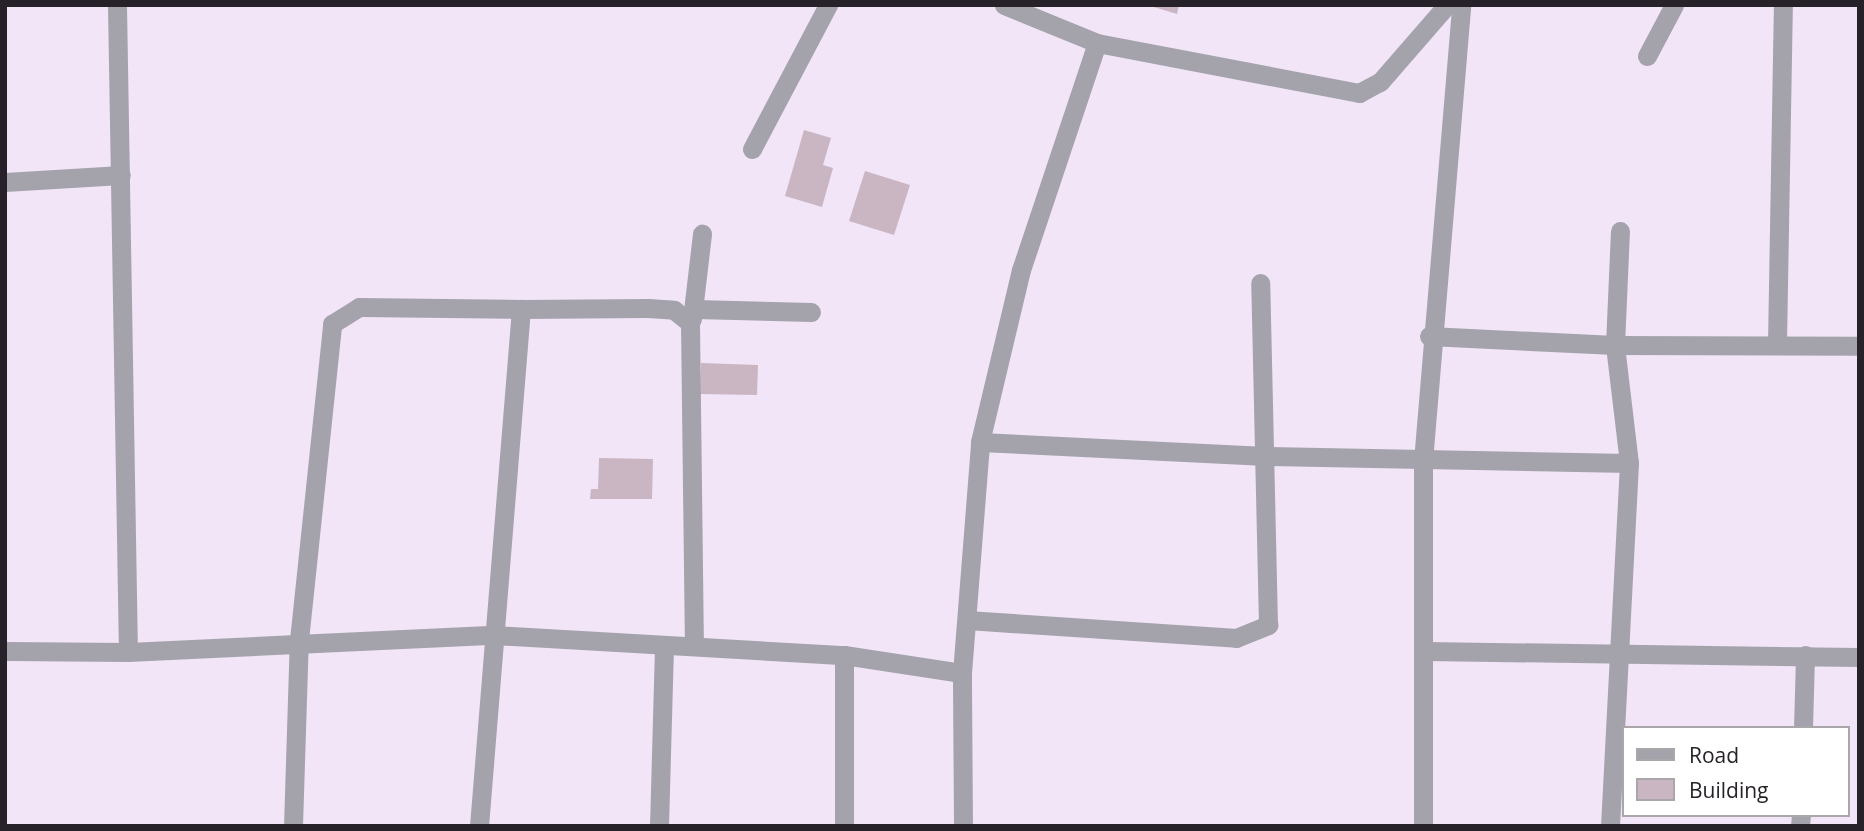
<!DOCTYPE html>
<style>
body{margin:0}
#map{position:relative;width:1864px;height:831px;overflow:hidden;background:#f2e5f8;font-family:"Open Sans",sans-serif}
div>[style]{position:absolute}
.building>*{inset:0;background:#cab5c2}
.minor>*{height:19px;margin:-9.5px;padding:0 9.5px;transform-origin:9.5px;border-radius:9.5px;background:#a4a3ac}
span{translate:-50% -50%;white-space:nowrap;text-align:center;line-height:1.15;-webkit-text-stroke:5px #fff;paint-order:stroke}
.frame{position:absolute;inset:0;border:7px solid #272229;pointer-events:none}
.legend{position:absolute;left:1622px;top:726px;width:228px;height:91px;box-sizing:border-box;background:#fff;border:2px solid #a9a7a9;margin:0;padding:9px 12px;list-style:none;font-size:21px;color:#272229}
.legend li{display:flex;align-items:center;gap:14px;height:35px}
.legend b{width:35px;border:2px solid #a9a7a9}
</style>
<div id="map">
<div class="building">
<div style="clip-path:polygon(1147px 5px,1179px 5px,1177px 14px)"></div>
<div style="clip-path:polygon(804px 130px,831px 138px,823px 165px,833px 168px,822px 207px,785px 196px)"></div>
<div style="clip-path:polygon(865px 171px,910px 185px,894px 235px,849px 221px)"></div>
<div style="clip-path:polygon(701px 363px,758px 365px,757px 395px,700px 394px)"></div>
<div style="clip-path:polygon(599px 458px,653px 459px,652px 499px,590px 499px,591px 489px,598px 489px)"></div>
</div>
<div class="minor">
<div style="left:117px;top:5px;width:647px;rotate:89.03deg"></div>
<div style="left:1004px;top:5px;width:100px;rotate:22.2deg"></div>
<div style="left:1647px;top:56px;width:58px;rotate:-62.1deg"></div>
<div style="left:752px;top:149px;width:163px;rotate:-62.2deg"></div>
<div style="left:5px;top:182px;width:116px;rotate:-3.5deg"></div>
<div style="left:695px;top:309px;width:116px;rotate:1.5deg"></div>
<div style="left:692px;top:319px;width:86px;rotate:-83.3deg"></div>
<div style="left:1429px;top:336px;width:186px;rotate:2.8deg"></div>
<div style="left:1615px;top:345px;width:244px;rotate:0.2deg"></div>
<div style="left:1777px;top:343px;width:338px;rotate:-89deg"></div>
<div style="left:980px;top:442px;width:286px;rotate:2.8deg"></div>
<div style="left:1266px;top:456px;width:363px;rotate:1.1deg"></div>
<div style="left:967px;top:620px;width:270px;rotate:3.8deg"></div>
<div style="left:1236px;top:638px;width:35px;rotate:-22deg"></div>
<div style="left:1268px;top:625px;width:342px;rotate:-91.3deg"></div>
<div style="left:5px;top:651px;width:123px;rotate:0.5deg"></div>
<div style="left:128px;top:652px;width:366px;rotate:-2.7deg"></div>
<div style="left:494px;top:635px;width:351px;rotate:3.3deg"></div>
<div style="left:844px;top:655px;width:119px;rotate:8.7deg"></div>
<div style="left:1426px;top:651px;width:433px;rotate:0.8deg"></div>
<div style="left:844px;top:655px;width:171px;rotate:90deg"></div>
<div style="left:1803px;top:728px;width:73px;rotate:-88.4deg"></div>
<div style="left:293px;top:826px;width:186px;rotate:-88.2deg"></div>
<div style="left:299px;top:640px;width:318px;rotate:-84deg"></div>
<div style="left:332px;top:324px;width:32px;rotate:-32deg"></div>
<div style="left:359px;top:307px;width:162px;rotate:0.7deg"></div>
<div style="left:479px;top:826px;width:519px;rotate:-85.36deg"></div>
<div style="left:521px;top:309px;width:127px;rotate:-0.5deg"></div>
<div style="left:648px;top:308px;width:26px;rotate:4deg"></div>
<div style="left:674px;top:310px;width:21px;rotate:39deg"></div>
<div style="left:690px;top:323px;width:320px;rotate:89.3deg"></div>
<div style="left:659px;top:826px;width:180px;rotate:-88.4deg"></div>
<div style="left:963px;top:826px;width:153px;rotate:-90.4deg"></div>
<div style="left:962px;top:673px;width:232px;rotate:-85.5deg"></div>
<div style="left:980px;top:442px;width:177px;rotate:-76.6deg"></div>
<div style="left:1021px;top:270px;width:239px;rotate:-71.5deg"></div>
<div style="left:1097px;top:43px;width:267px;rotate:10.8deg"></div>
<div style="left:1359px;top:93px;width:24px;rotate:-28deg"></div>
<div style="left:1380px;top:82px;width:102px;rotate:-49deg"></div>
<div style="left:1423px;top:826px;width:365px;rotate:-90deg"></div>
<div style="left:1423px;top:461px;width:458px;rotate:-85.2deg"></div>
<div style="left:1610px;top:826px;width:363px;rotate:-87deg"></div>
<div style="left:1629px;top:463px;width:119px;rotate:-96.8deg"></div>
<div style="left:1615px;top:345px;width:114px;rotate:-87.5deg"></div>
<div style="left:1800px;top:826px;width:11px;rotate:-85deg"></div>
</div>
<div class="frame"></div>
<ul class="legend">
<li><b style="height:9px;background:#a4a3ac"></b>Road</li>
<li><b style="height:19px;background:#cab5c2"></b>Building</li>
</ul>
</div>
